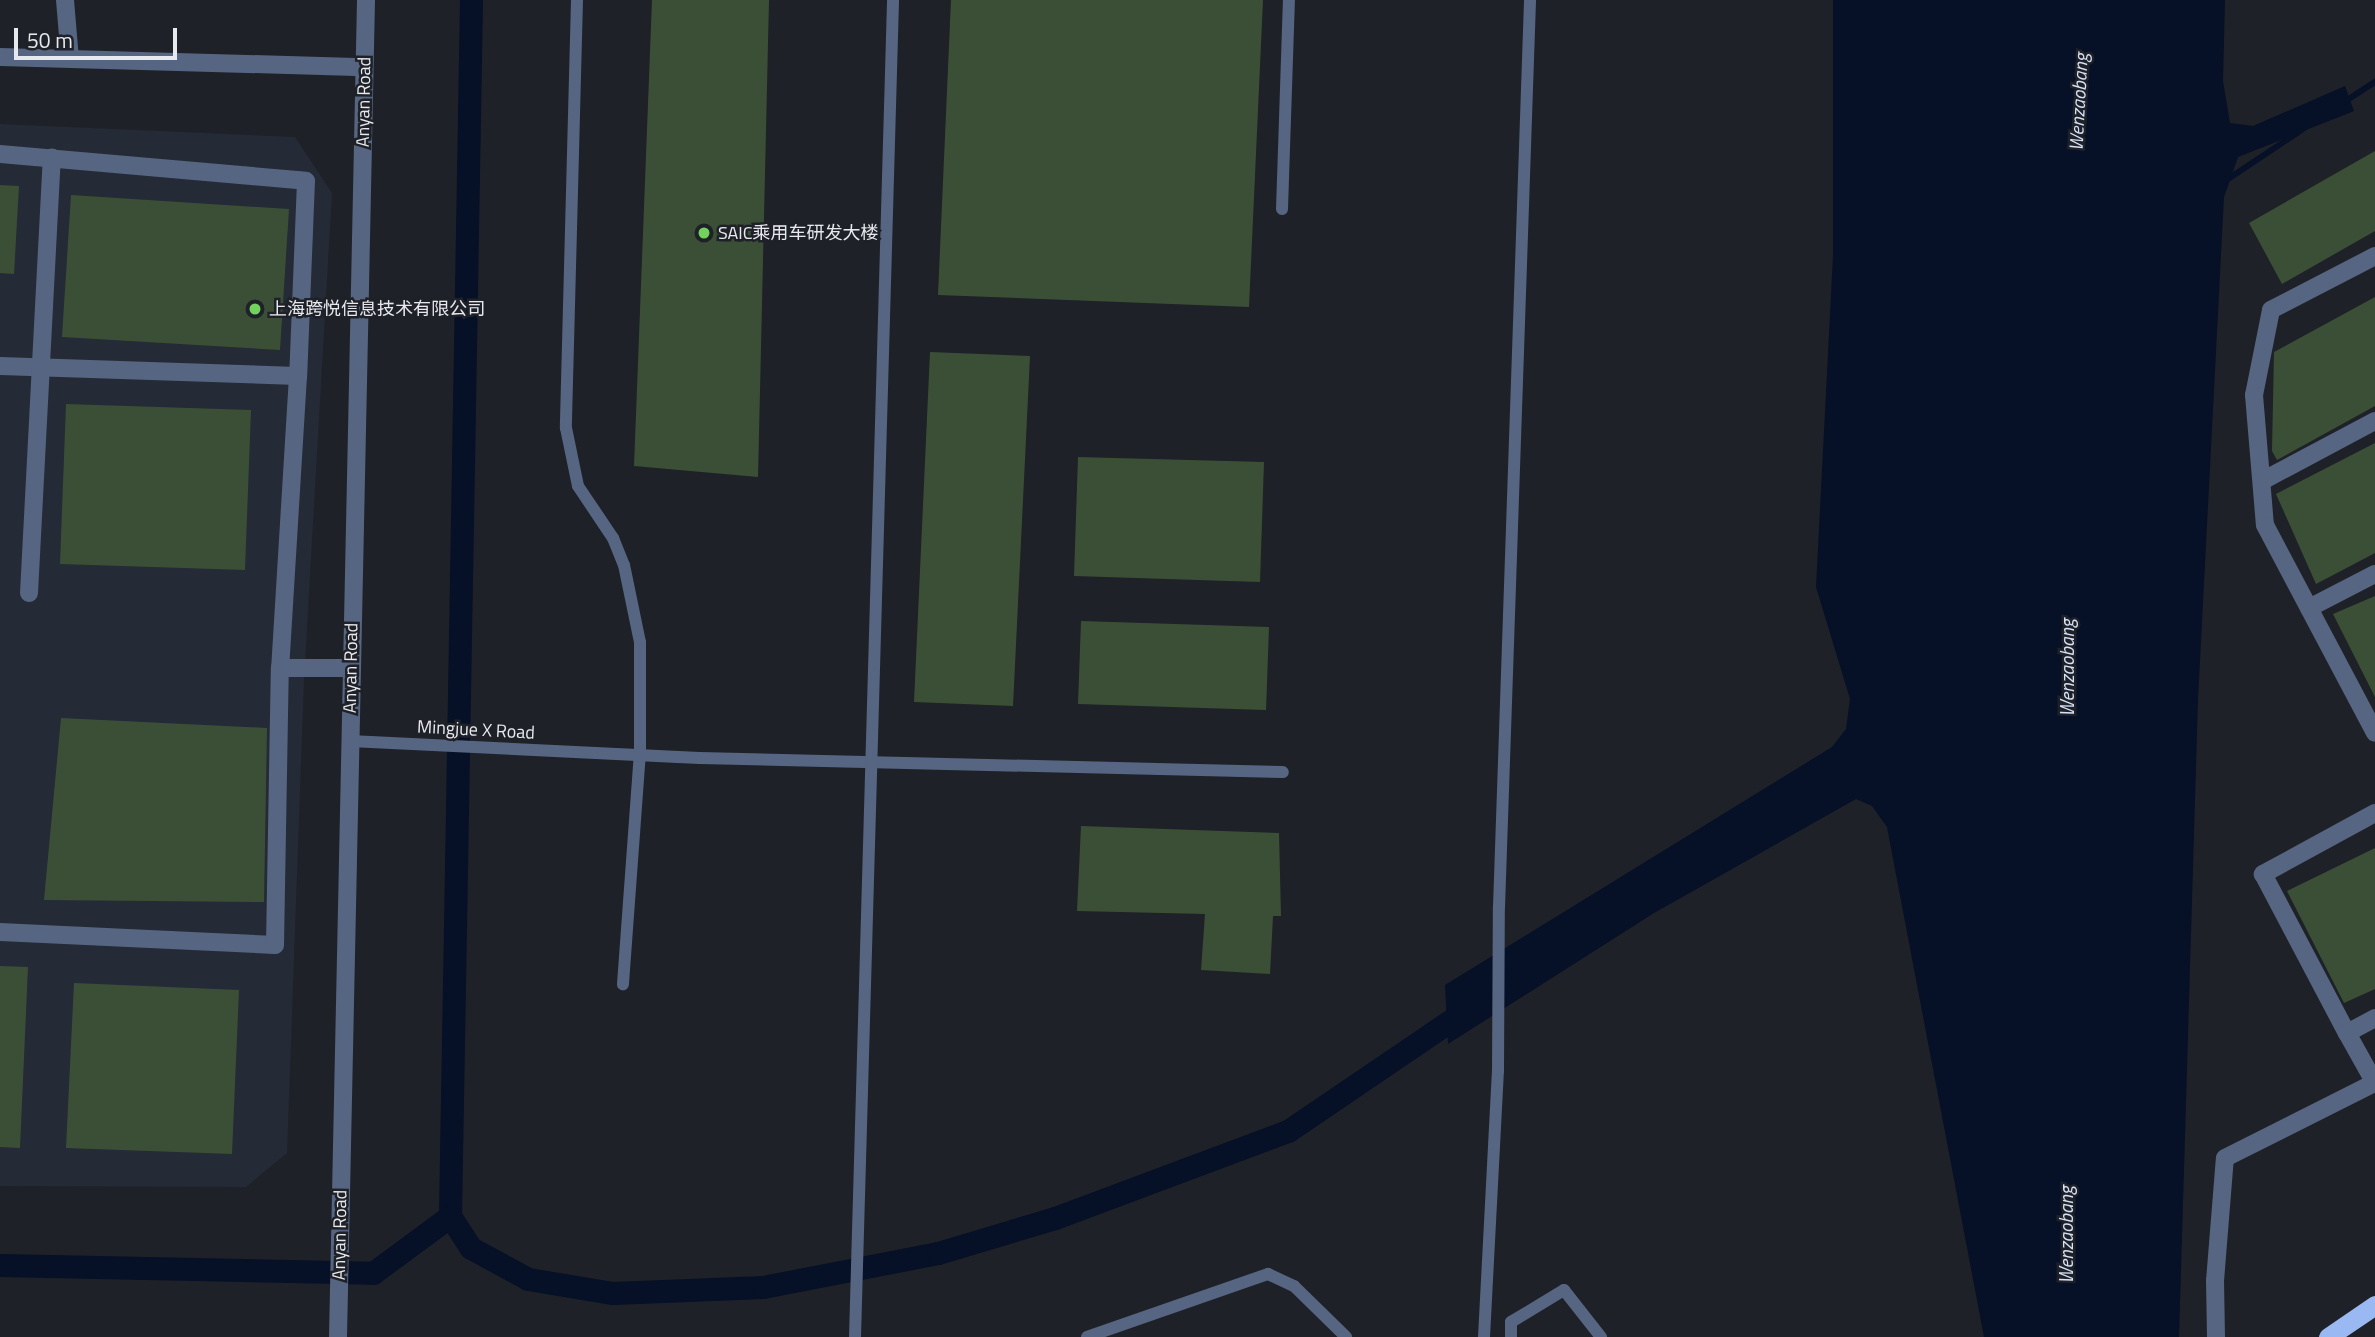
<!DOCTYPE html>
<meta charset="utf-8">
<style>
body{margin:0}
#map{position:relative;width:2375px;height:1337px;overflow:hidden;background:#1e2127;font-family:"Titillium Web","Noto Sans SC",sans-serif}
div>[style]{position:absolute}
.built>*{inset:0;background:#242a36}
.water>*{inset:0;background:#061026}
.stream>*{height:6px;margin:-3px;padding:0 3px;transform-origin:3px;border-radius:3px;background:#061026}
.canal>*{height:23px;margin:-11.5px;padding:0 11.5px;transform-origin:11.5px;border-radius:11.5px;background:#061026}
.building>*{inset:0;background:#3b4f36}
.service>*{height:12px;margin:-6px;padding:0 6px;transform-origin:6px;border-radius:6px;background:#566581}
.minor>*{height:18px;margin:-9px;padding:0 9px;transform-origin:9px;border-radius:9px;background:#566581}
.trunk>*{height:19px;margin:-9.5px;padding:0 9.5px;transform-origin:9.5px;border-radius:9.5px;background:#9ab8f1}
.dots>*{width:19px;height:19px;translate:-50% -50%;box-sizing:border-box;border:4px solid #1e2127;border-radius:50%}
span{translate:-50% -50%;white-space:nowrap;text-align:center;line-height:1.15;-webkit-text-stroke:5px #1e2127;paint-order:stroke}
.street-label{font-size:18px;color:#e7e9ee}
.poi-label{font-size:18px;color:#e7e9ee}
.left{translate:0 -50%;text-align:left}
.water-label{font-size:19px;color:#d7e2f7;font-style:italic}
.scale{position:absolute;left:14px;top:28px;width:163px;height:32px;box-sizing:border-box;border:4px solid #e7e9ee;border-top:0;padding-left:9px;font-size:21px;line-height:24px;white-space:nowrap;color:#e7e9ee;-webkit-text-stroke:5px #1e2127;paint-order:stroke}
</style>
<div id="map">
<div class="built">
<div style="clip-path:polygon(0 124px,295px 137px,332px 193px,304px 680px,287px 1153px,246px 1187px,0 1186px)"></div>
</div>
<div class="water">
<div style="clip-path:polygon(1833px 0,2225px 0,2223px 81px,2230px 123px,2253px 126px,2345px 86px,2354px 111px,2238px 157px,2224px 197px,2198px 699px,2179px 1337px,1984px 1337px,1887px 827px,1872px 806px,1856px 799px,1654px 913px,1448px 1044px,1445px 985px,1832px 747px,1846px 729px,1850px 699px,1816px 587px,1833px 256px)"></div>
</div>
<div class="stream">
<div style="left:2344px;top:102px;width:37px;rotate:-33deg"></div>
<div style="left:2225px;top:181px;width:94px;rotate:-33.7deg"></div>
</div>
<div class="canal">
<div style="left:471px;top:0;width:1216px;rotate:90.99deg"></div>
<div style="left:450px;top:1216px;width:38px;rotate:57deg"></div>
<div style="left:471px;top:1248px;width:65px;rotate:28.5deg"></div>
<div style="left:528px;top:1279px;width:86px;rotate:9.4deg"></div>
<div style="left:613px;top:1293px;width:150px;rotate:-2.3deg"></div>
<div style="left:763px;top:1287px;width:178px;rotate:-11deg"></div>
<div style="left:938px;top:1253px;width:122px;rotate:-16.7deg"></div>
<div style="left:1055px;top:1218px;width:249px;rotate:-20.5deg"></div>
<div style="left:1288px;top:1131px;width:222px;rotate:-34.2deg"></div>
<div style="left:0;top:1265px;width:373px;rotate:1.2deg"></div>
<div style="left:373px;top:1273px;width:96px;rotate:-36.5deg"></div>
</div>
<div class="building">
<div style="clip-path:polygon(652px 0,769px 0,758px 477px,634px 466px)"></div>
<div style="clip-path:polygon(951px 0,1263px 0,1249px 307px,938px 295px)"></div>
<div style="clip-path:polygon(2375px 151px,2375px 231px,2282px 284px,2249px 223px)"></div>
<div style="clip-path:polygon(0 185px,19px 186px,14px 274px,0 273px)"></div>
<div style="clip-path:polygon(71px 195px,289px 209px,280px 350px,62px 337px)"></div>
<div style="clip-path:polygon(2375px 297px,2375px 406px,2277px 460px,2272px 451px,2274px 352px)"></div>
<div style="clip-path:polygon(930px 352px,1030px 356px,1013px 706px,914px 702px)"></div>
<div style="clip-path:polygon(66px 404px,251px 410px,245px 570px,60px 564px)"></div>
<div style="clip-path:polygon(2375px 443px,2375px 553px,2316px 584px,2276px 494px)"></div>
<div style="clip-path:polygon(1078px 457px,1264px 462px,1260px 582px,1074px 576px)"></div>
<div style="clip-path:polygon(2375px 596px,2375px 697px,2333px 614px)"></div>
<div style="clip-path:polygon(1081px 621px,1269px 627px,1266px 710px,1078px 704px)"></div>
<div style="clip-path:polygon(61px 718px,267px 728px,264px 902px,44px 900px)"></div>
<div style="clip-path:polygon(1081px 826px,1279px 833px,1281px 916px,1273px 916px,1270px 974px,1201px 970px,1205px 914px,1077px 911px)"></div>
<div style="clip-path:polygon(2375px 848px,2375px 989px,2344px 1003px,2287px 891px)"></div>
<div style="clip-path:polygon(0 966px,28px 967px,20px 1148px,0 1147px)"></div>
<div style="clip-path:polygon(74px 983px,239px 990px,232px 1154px,66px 1148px)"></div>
</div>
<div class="service">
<div style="left:577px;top:0;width:428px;rotate:91.5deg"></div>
<div style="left:566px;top:428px;width:59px;rotate:78.3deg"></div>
<div style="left:578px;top:486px;width:63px;rotate:56.1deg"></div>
<div style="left:613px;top:538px;width:29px;rotate:68deg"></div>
<div style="left:624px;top:565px;width:79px;rotate:78.3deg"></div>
<div style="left:640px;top:642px;width:110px;rotate:90deg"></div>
<div style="left:640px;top:752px;width:233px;rotate:94.2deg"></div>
<div style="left:1282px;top:209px;width:209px;rotate:-88.1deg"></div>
<div style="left:350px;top:741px;width:350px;rotate:2.8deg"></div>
<div style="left:700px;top:758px;width:583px;rotate:1.38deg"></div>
<div style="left:855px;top:1337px;width:1338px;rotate:-88.37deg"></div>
<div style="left:1087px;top:1337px;width:192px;rotate:-19.2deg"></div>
<div style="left:1268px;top:1274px;width:29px;rotate:25deg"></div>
<div style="left:1294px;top:1286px;width:73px;rotate:44.4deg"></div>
<div style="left:1484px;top:1337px;width:266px;rotate:-87deg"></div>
<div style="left:1498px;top:1071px;width:164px;rotate:-89.7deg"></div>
<div style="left:1499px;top:907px;width:908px;rotate:-88.04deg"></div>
<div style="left:1511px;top:1337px;width:15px;rotate:-90deg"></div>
<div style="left:1511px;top:1322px;width:62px;rotate:-31.1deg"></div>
<div style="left:1564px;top:1290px;width:60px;rotate:51.8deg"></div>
</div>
<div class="minor">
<div style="left:65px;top:0;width:59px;rotate:85.2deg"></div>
<div style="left:0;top:57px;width:364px;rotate:1.6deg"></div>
<div style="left:0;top:154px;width:307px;rotate:5deg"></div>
<div style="left:306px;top:181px;width:195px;rotate:92.3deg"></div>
<div style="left:2375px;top:256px;width:117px;rotate:152.6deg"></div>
<div style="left:2271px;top:310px;width:87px;rotate:101.3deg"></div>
<div style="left:2254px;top:395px;width:130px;rotate:85.2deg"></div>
<div style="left:2265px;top:525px;width:235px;rotate:62.1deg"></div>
<div style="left:0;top:366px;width:298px;rotate:1.9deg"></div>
<div style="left:298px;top:376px;width:293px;rotate:93.5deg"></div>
<div style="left:280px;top:668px;width:71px"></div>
<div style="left:2262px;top:481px;width:128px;rotate:-28deg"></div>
<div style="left:29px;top:593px;width:436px;rotate:-87deg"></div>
<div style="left:2309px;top:608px;width:74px;rotate:-27.3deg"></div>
<div style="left:2375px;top:813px;width:128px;rotate:151.4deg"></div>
<div style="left:2263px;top:874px;width:180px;rotate:62.2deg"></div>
<div style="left:2347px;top:1033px;width:32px;rotate:-28deg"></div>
<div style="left:0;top:932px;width:275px;rotate:2.7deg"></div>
<div style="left:275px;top:945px;width:277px;rotate:-89deg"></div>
<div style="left:2347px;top:1033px;width:57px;rotate:60.8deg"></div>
<div style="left:338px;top:1337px;width:1337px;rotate:-88.8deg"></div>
<div style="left:2216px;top:1337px;width:56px;rotate:-91deg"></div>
<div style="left:2215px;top:1281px;width:123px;rotate:-85.4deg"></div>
<div style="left:2225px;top:1158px;width:165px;rotate:-26.7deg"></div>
</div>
<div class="trunk">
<div style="left:2328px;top:1337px;width:57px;rotate:-34.2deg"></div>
</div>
<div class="dots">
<div style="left:704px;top:233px;background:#72d25d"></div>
<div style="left:255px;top:309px;background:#72d25d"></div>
</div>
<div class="street-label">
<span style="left:364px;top:102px;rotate:-89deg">Anyan Road</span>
<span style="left:351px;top:668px;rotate:-89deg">Anyan Road</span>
<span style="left:476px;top:730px;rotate:3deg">Mingjue X Road</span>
<span style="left:340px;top:1235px;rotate:-89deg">Anyan Road</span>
</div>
<div class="poi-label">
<span class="left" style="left:718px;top:233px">SAIC乘用车研发大楼</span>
<span class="left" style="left:269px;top:309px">上海跨悦信息技术有限公司</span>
</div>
<div class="water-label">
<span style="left:2078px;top:102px;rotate:-87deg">Wenzaobang</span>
<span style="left:2067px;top:668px;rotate:-90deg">Wenzaobang</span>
<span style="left:2066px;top:1235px;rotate:-90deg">Wenzaobang</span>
</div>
<div class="scale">50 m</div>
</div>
